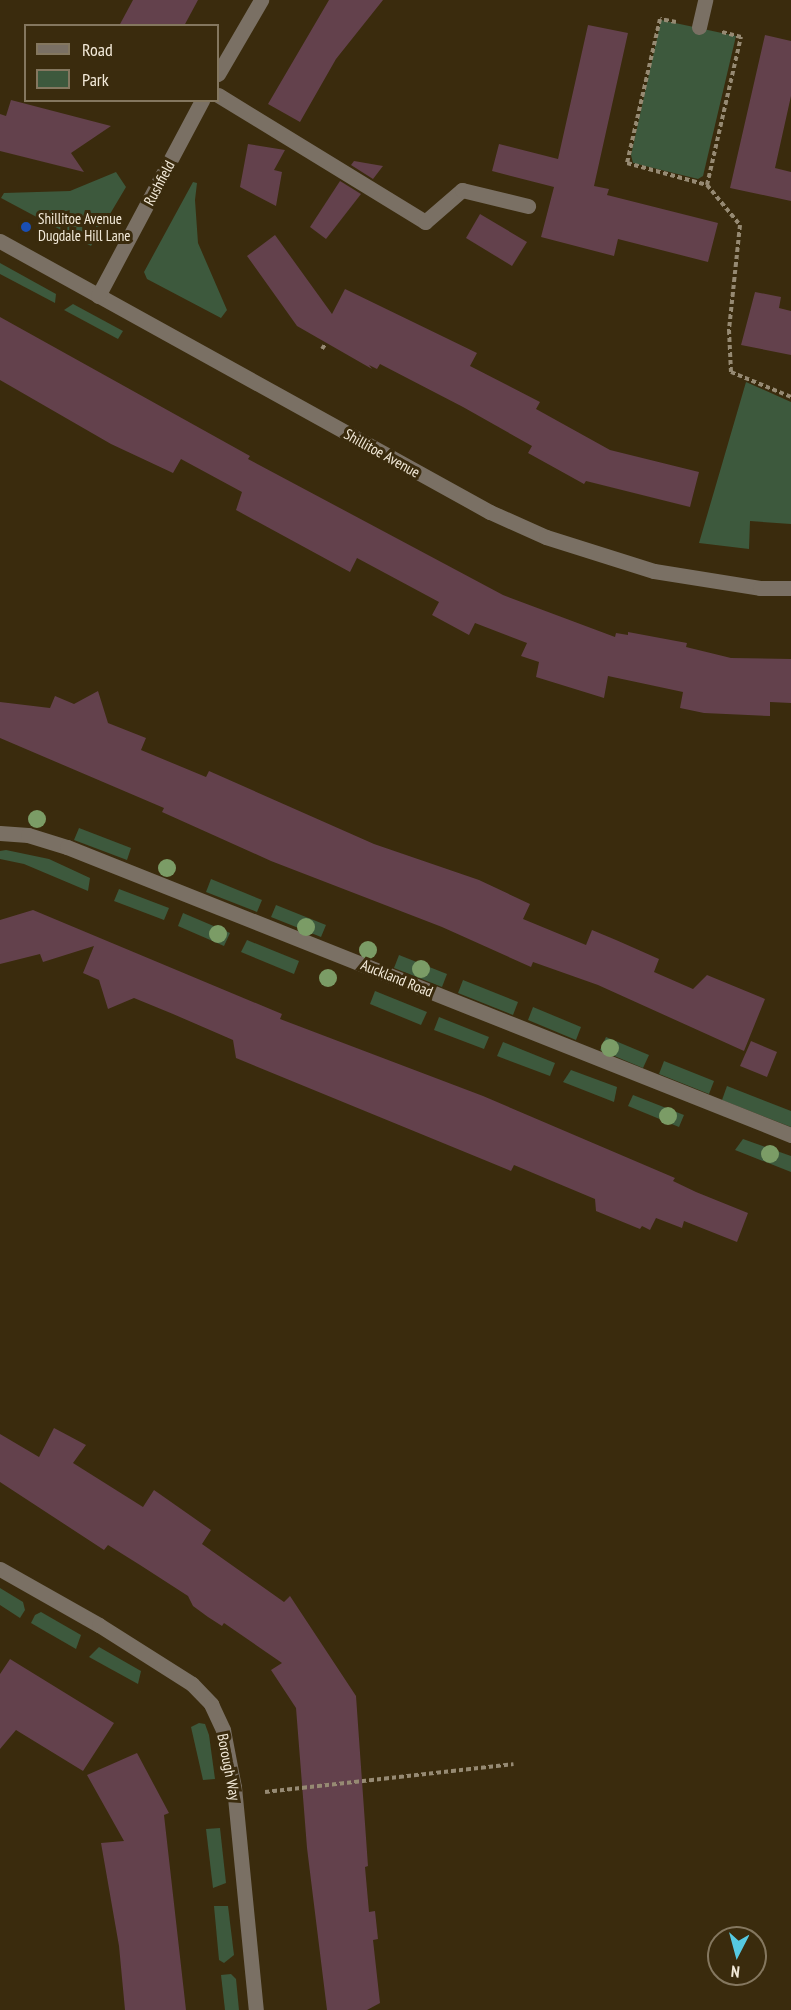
<!DOCTYPE html>
<style>
body{margin:0}
#map{position:relative;width:791px;height:2010px;overflow:hidden;background:#3a2b0d;font-family:"PT Sans Narrow",sans-serif}
div>[style]{position:absolute}
.green>*{inset:0;background:#3d593d}
.building>*{inset:0;background:#63414c}
.path>*{height:4px;margin-top:-2px;transform-origin:0;background:repeating-linear-gradient(90deg,#968a73 0 4.5px,transparent 0 7.5px)}
.minor>*{height:15px;margin:-7.5px;padding:0 7.5px;transform-origin:7.5px;border-radius:7.5px;background:#7a7064}
.trees>*{width:18px;height:18px;margin:-9px;border-radius:50%;background:#7b9c66}
.dots>*{width:16px;height:16px;translate:-50% -50%;box-sizing:border-box;border:3px solid #3a2b0d;border-radius:50%}
span{translate:-50% -50%;white-space:nowrap;text-align:center;line-height:1.15;-webkit-text-stroke:6px #3a2b0d;paint-order:stroke}
.street-label{font-size:15px;color:#f3ead9}
.poi-label{font-size:15px;color:#f3ead9}
.left{translate:0 -50%;text-align:left}
.legend{position:absolute;left:24px;top:24px;width:195px;height:78px;box-sizing:border-box;background:#3a2b0d;border:2px solid #84775f;margin:0;padding:8px 10px;list-style:none;font-size:18px;color:#f3ead9}
.legend li{display:flex;align-items:center;gap:12px;height:30px}
.legend b{width:30px;border:2px solid #84775f}
.north{position:absolute;left:707px;top:1926px;width:60px;height:60px;box-sizing:border-box;background:#3a2b0d;border:2px solid #84775f;border-radius:50%;rotate:186deg;font-size:16px;font-weight:700;line-height:24px;text-align:center;color:#f3ead9}
.north::after{content:'';display:block;margin:auto;width:21px;height:27px;background:#56c9e1;clip-path:polygon(50% 0,100% 100%,50% 72%,0 100%)}
</style>
<div id="map">
<div class="green">
<div style="clip-path:polygon(661px 20px,736px 36px,703px 176px,698px 179px,633px 163px,631px 155px)"></div>
<div style="clip-path:polygon(116px 172px,126px 187px,91px 246px,1px 198px,4px 193px,70px 191px)"></div>
<div style="clip-path:polygon(193px 182px,197px 183px,195px 200px,198px 243px,227px 310px,221px 318px,147px 279px,144px 272px)"></div>
<div style="clip-path:polygon(0 263px,56px 294px,55px 303px,0 274px)"></div>
<div style="clip-path:polygon(73px 304px,123px 331px,118px 339px,64px 310px)"></div>
<div style="clip-path:polygon(746px 382px,791px 402px,791px 524px,750px 521px,749px 549px,699px 543px)"></div>
<div style="clip-path:polygon(79px 828px,131px 848px,127px 860px,74px 840px)"></div>
<div style="clip-path:polygon(6px 850px,49px 859px,90px 878px,88px 891px,24px 864px,0 859px,0 851px)"></div>
<div style="clip-path:polygon(211px 879px,262px 900px,257px 912px,206px 892px)"></div>
<div style="clip-path:polygon(119px 889px,169px 908px,164px 920px,114px 901px)"></div>
<div style="clip-path:polygon(276px 905px,326px 925px,321px 937px,271px 917px)"></div>
<div style="clip-path:polygon(183px 913px,230px 933px,224px 946px,178px 926px)"></div>
<div style="clip-path:polygon(247px 940px,299px 961px,294px 974px,241px 952px)"></div>
<div style="clip-path:polygon(399px 955px,447px 974px,442px 987px,394px 968px)"></div>
<div style="clip-path:polygon(463px 980px,518px 1002px,513px 1015px,458px 993px)"></div>
<div style="clip-path:polygon(375px 991px,427px 1012px,421px 1025px,370px 1004px)"></div>
<div style="clip-path:polygon(533px 1007px,581px 1027px,576px 1040px,528px 1020px)"></div>
<div style="clip-path:polygon(439px 1017px,489px 1037px,484px 1049px,434px 1030px)"></div>
<div style="clip-path:polygon(606px 1037px,649px 1055px,643px 1068px,600px 1050px)"></div>
<div style="clip-path:polygon(503px 1042px,555px 1063px,550px 1076px,497px 1056px)"></div>
<div style="clip-path:polygon(664px 1061px,714px 1081px,709px 1094px,659px 1074px)"></div>
<div style="clip-path:polygon(571px 1070px,617px 1087px,614px 1102px,563px 1082px)"></div>
<div style="clip-path:polygon(727px 1086px,791px 1111px,791px 1127px,722px 1100px)"></div>
<div style="clip-path:polygon(633px 1095px,684px 1115px,679px 1127px,628px 1106px)"></div>
<div style="clip-path:polygon(743px 1139px,791px 1156px,791px 1172px,735px 1150px)"></div>
<div style="clip-path:polygon(0 1588px,23px 1602px,25px 1610px,20px 1618px,0 1605px)"></div>
<div style="clip-path:polygon(41px 1612px,81px 1635px,76px 1649px,31px 1623px,35px 1615px)"></div>
<div style="clip-path:polygon(99px 1647px,141px 1671px,138px 1684px,89px 1657px)"></div>
<div style="clip-path:polygon(199px 1723px,205px 1724px,209px 1735px,215px 1779px,203px 1780px,191px 1727px)"></div>
<div style="clip-path:polygon(220px 1828px,226px 1883px,213px 1888px,206px 1829px)"></div>
<div style="clip-path:polygon(214px 1906px,228px 1906px,234px 1955px,224px 1963px,219px 1960px)"></div>
<div style="clip-path:polygon(231px 1974px,236px 1979px,239px 2010px,225px 2010px,221px 1975px)"></div>
</div>
<div class="building">
<div style="clip-path:polygon(133px 0,198px 0,184px 26px,119px 26px)"></div>
<div style="clip-path:polygon(329px 0,383px 0,336px 59px,300px 122px,268px 104px)"></div>
<div style="clip-path:polygon(588px 25px,628px 33px,594px 186px,609px 189px,607px 195px,718px 223px,708px 262px,618px 239px,614px 256px,541px 237px,554px 187px,492px 171px,499px 144px,558px 159px)"></div>
<div style="clip-path:polygon(765px 35px,791px 41px,791px 96px,775px 168px,791px 172px,791px 201px,730px 188px)"></div>
<div style="clip-path:polygon(11px 100px,111px 126px,71px 153px,84px 172px,0 151px,0 114px,6px 116px)"></div>
<div style="clip-path:polygon(248px 144px,285px 150px,274px 170px,282px 172px,276px 206px,240px 187px)"></div>
<div style="clip-path:polygon(354px 161px,383px 166px,373px 179px,351px 165px)"></div>
<div style="clip-path:polygon(340px 181px,361px 194px,326px 239px,310px 227px)"></div>
<div style="clip-path:polygon(480px 214px,527px 242px,512px 266px,466px 238px)"></div>
<div style="clip-path:polygon(275px 235px,332px 314px,345px 289px,477px 353px,470px 366px,540px 402px,536px 409px,610px 450px,699px 472px,690px 507px,586px 481px,584px 484px,528px 453px,532px 446px,463px 407px,380px 364px,377px 369px,369px 365px,372px 369px,297px 326px,247px 256px)"></div>
<div style="clip-path:polygon(755px 292px,781px 297px,779px 308px,791px 311px,791px 355px,741px 345px)"></div>
<div style="clip-path:polygon(0 317px,250px 456px,248px 459px,503px 595px,615px 637px,616px 633px,628px 635px,628px 632px,687px 643px,686px 647px,731px 658px,791px 659px,791px 703px,770px 702px,770px 716px,704px 713px,680px 708px,683px 692px,608px 676px,604px 698px,536px 677px,539px 662px,521px 656px,527px 643px,475px 623px,469px 635px,432px 615px,439px 602px,357px 558px,350px 572px,236px 510px,242px 492px,181px 459px,173px 473px,111px 444px,0 380px)"></div>
<div style="clip-path:polygon(98px 691px,108px 723px,146px 738px,141px 750px,206px 777px,209px 771px,374px 844px,479px 880px,530px 904px,523px 919px,586px 945px,592px 930px,616px 940px,659px 959px,654px 972px,693px 989px,707px 975px,765px 999px,744px 1051px,598px 985px,533px 962px,531px 967px,442px 927px,271px 861px,162px 812px,164px 808px,0 738px,0 702px,50px 708px,55px 696px,74px 704px)"></div>
<div style="clip-path:polygon(33px 910px,282px 1014px,280px 1019px,483px 1096px,675px 1178px,673px 1181px,696px 1192px,748px 1213px,737px 1242px,684px 1221px,682px 1228px,656px 1218px,650px 1230px,642px 1226px,640px 1229px,596px 1211px,595px 1199px,552px 1181px,514px 1165px,511px 1171px,236px 1058px,233px 1040px,173px 1014px,134px 998px,108px 1009px,99px 980px,83px 973px,94px 946px,43px 962px,40px 954px,0 964px,0 920px)"></div>
<div style="clip-path:polygon(751px 1041px,777px 1052px,767px 1077px,740px 1066px)"></div>
<div style="clip-path:polygon(54px 1428px,86px 1445px,73px 1463px,143px 1507px,154px 1490px,211px 1530px,202px 1544px,284px 1602px,290px 1596px,356px 1696px,368px 1866px,365px 1867px,369px 1912px,375px 1911px,378px 1939px,373px 1940px,380px 2003px,367px 2010px,327px 2010px,307px 1848px,296px 1708px,271px 1670px,282px 1663px,224px 1623px,222px 1626px,208px 1617px,193px 1606px,188px 1596px,140px 1565px,108px 1545px,104px 1550px,0 1482px,0 1434px,39px 1457px)"></div>
<div style="clip-path:polygon(10px 1659px,114px 1723px,83px 1771px,16px 1730px,0 1749px,0 1674px)"></div>
<div style="clip-path:polygon(137px 1753px,169px 1813px,164px 1815px,186px 2010px,125px 2010px,119px 1946px,101px 1843px,124px 1841px,87px 1775px)"></div>
</div>
<div class="path">
<div style="left:676px;top:22px;width:16px;rotate:-169deg"></div>
<div style="left:660px;top:19px;width:148px;rotate:102.9deg"></div>
<div style="left:627px;top:163px;width:83px;rotate:15.4deg"></div>
<div style="left:707px;top:185px;width:52px;rotate:50.5deg"></div>
<div style="left:740px;top:225px;width:106px;rotate:96deg"></div>
<div style="left:729px;top:330px;width:42px;rotate:87.3deg"></div>
<div style="left:731px;top:372px;width:65px;rotate:22.6deg"></div>
<div style="left:707px;top:185px;width:152px;rotate:-77.1deg"></div>
<div style="left:741px;top:37px;width:20px;rotate:-165deg"></div>
<div style="left:322px;top:349px;width:7px;rotate:-56deg"></div>
<div style="left:265px;top:1792px;width:250px;rotate:-6.4deg"></div>
</div>
<div class="minor">
<div style="left:699px;top:27px;width:28px;rotate:-77deg"></div>
<div style="left:218px;top:74px;width:86px;rotate:-59.8deg"></div>
<div style="left:218px;top:95px;width:243px;rotate:31.5deg"></div>
<div style="left:425px;top:222px;width:49px;rotate:-40.9deg"></div>
<div style="left:462px;top:190px;width:68px;rotate:13.6deg"></div>
<div style="left:0;top:241px;width:560px;rotate:28.95deg"></div>
<div style="left:490px;top:512px;width:61px;rotate:24.1deg"></div>
<div style="left:546px;top:537px;width:113px;rotate:17.5deg"></div>
<div style="left:654px;top:571px;width:107px;rotate:9.1deg"></div>
<div style="left:760px;top:588px;width:31px"></div>
<div style="left:98px;top:296px;width:222px;rotate:-62deg"></div>
<div style="left:0;top:833px;width:28px;rotate:4deg"></div>
<div style="left:28px;top:835px;width:41px;rotate:17.1deg"></div>
<div style="left:67px;top:847px;width:779px;rotate:21.69deg"></div>
<div style="left:0;top:1569px;width:114px;rotate:29.5deg"></div>
<div style="left:99px;top:1625px;width:110px;rotate:32.4deg"></div>
<div style="left:192px;top:1684px;width:28px;rotate:46deg"></div>
<div style="left:211px;top:1704px;width:29px;rotate:65deg"></div>
<div style="left:223px;top:1730px;width:58px;rotate:79.1deg"></div>
<div style="left:234px;top:1787px;width:224px;rotate:84.4deg"></div>
</div>
<div class="trees">
<div style="left:37px;top:819px"></div>
<div style="left:167px;top:868px"></div>
<div style="left:306px;top:927px"></div>
<div style="left:218px;top:934px"></div>
<div style="left:368px;top:950px"></div>
<div style="left:421px;top:969px"></div>
<div style="left:328px;top:978px"></div>
<div style="left:610px;top:1048px"></div>
<div style="left:668px;top:1116px"></div>
<div style="left:770px;top:1154px"></div>
</div>
<div class="dots">
<div style="left:26px;top:227px;background:#1a4fb4"></div>
</div>
<div class="street-label">
<span style="left:159px;top:183px;rotate:-62deg">Rushfield</span>
<span style="left:382px;top:453px;rotate:29deg">Shillitoe Avenue</span>
<span style="left:397px;top:978px;rotate:22deg">Auckland Road</span>
<span style="left:229px;top:1767px;rotate:79deg">Borough Way</span>
</div>
<div class="poi-label">
<span class="left" style="left:38px;top:227px">Shillitoe Avenue<br>Dugdale Hill Lane</span>
</div>
<ul class="legend">
<li><b style="height:8px;background:#7a7064"></b>Road</li>
<li><b style="height:16px;background:#3d593d"></b>Park</li>
</ul>
<div class="north">N</div>
</div>
